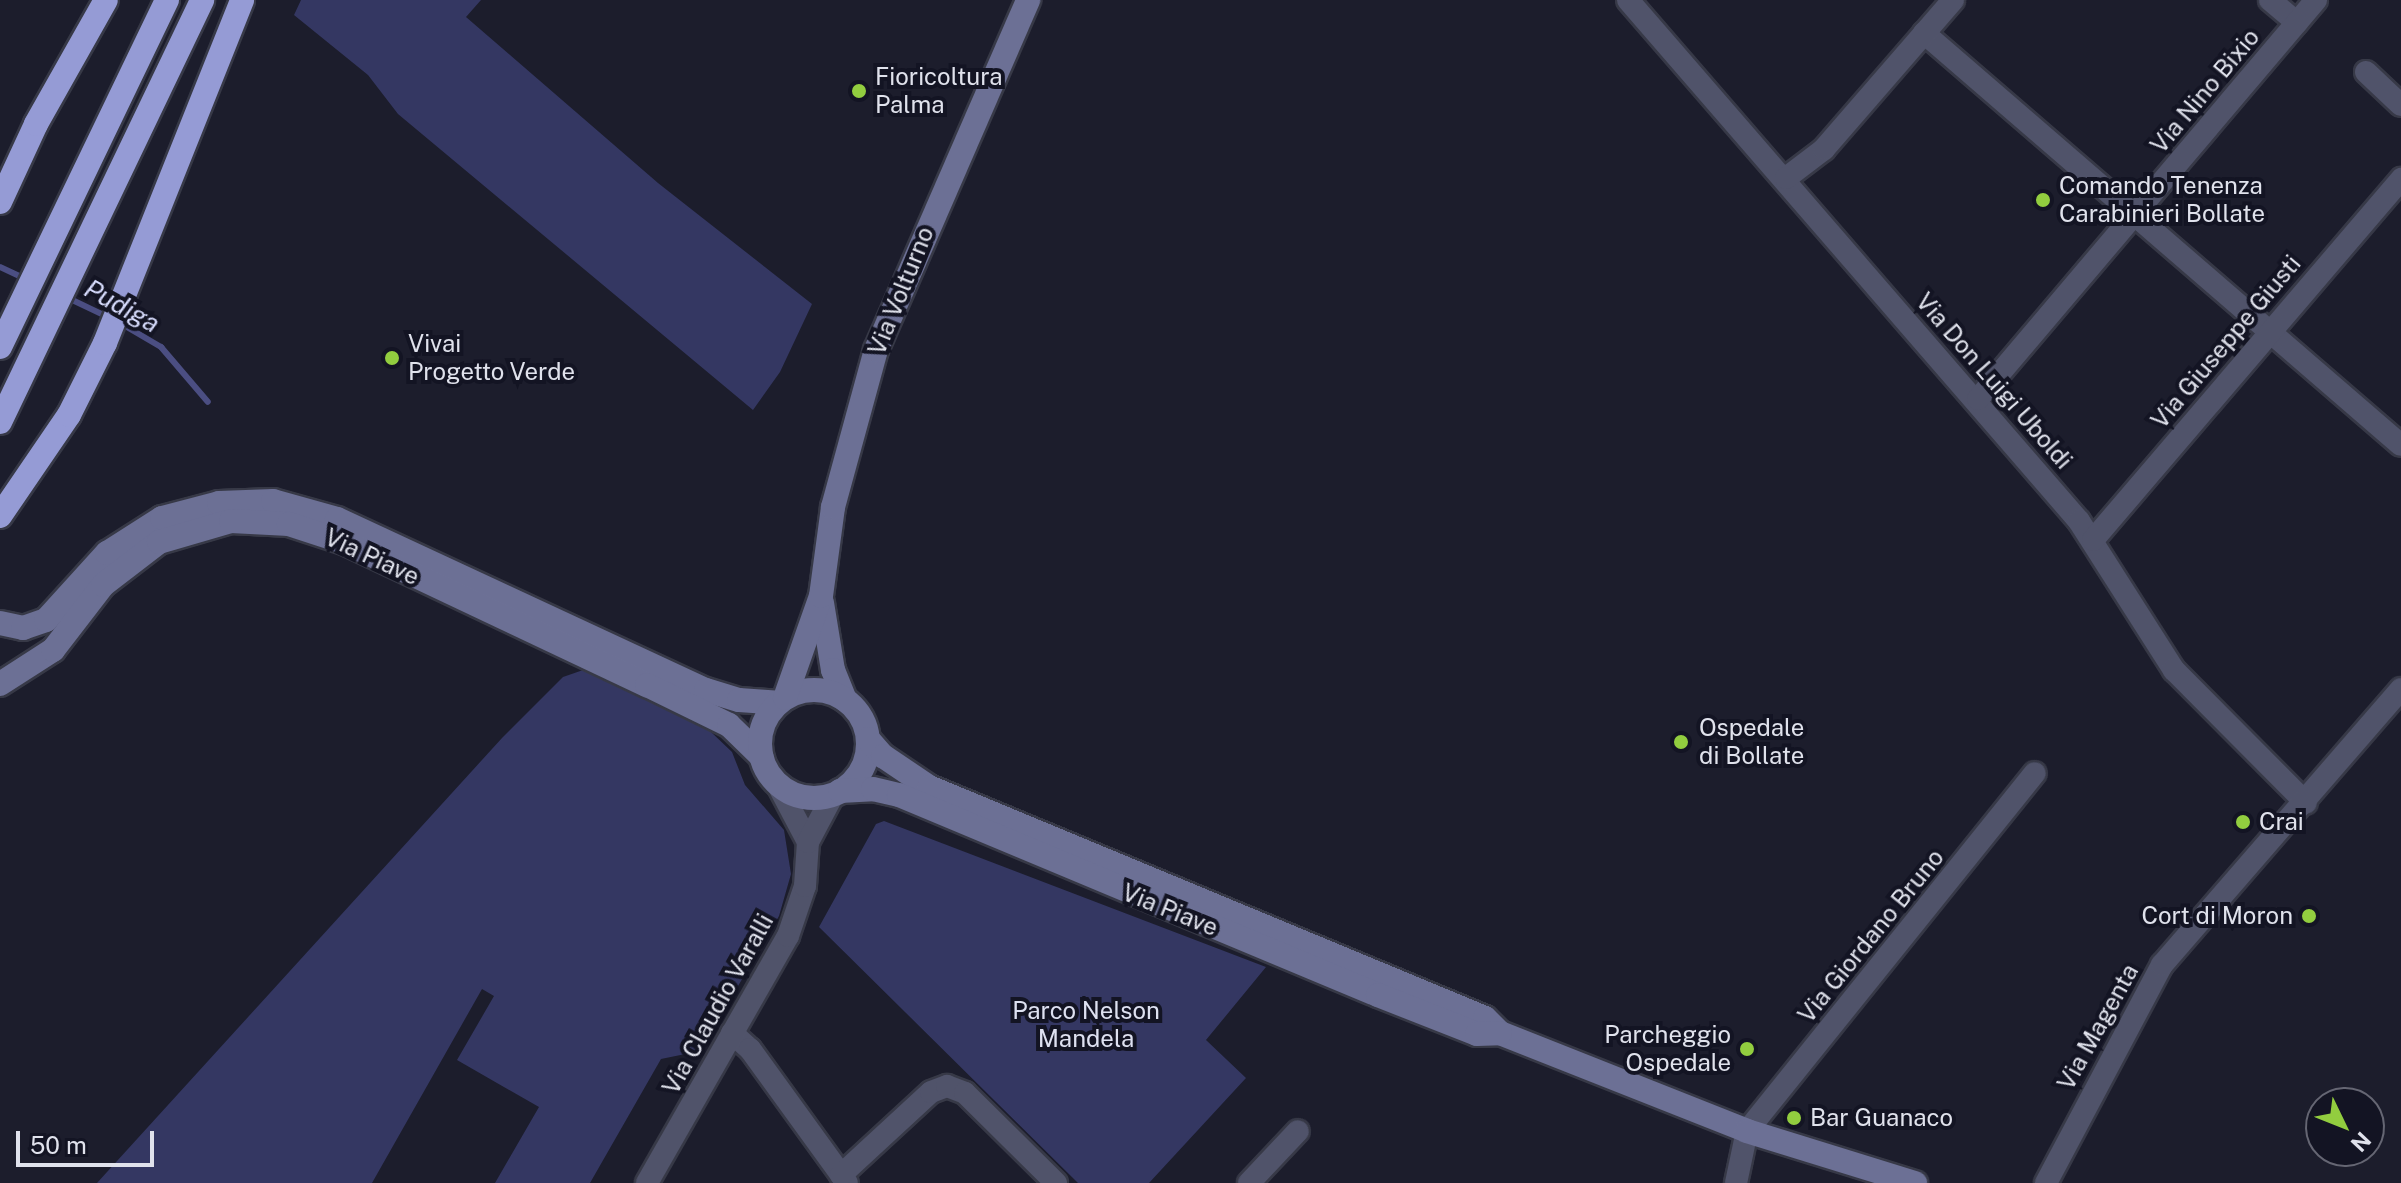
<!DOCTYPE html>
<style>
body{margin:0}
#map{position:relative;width:2401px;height:1183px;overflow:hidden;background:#1c1d2c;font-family:"Public Sans",sans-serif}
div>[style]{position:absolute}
.green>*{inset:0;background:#343762}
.stream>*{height:6px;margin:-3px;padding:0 3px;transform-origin:3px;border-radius:3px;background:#4b4e82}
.roads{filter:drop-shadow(2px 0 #373947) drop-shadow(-2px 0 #373947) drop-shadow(0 2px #373947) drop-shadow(0 -2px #373947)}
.street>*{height:22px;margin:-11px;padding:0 11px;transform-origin:11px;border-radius:11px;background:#50536a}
.secondary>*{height:24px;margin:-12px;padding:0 12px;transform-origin:12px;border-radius:12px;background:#6c7095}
.secondary>.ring{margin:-12px;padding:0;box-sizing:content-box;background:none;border:24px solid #6c7095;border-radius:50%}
.highway>*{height:24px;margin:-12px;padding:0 12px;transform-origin:12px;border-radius:12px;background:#959bd5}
.dots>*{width:22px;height:22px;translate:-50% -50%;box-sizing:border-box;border:4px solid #131423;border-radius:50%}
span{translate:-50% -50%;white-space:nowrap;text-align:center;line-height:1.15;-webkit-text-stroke:8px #131423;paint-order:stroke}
.poi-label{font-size:24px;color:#e0e2ec}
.left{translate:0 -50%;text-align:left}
.right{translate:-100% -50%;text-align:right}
.street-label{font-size:24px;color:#e0e2ec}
.park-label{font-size:24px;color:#dee1f1}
.water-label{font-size:26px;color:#d6dbfc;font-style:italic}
.north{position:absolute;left:2305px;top:1087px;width:80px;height:80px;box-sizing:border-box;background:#131423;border:2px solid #656673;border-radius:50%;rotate:133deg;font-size:22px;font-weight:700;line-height:32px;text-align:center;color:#e0e2ec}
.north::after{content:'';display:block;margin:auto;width:28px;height:36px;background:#92cd3f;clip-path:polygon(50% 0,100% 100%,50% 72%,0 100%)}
.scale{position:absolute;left:16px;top:1131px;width:138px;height:36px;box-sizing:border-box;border:4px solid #e0e2ec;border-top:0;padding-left:10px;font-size:24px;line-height:28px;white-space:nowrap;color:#e0e2ec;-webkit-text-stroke:6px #131423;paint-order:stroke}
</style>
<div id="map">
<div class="green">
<div style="clip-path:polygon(301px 0,481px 0,466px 17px,658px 183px,812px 304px,780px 372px,753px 410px,398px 114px,368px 75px,294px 15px)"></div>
<div style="clip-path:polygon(586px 669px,710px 731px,732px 752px,745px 785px,784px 830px,791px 874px,779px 916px,700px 1051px,661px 1059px,590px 1183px,495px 1183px,539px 1107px,457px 1060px,494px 996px,482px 989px,372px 1183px,97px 1183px,502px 738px,563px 677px)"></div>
<div style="clip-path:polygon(884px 821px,1266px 967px,1206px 1040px,1246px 1078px,1149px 1183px,1078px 1183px,819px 927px,876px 824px)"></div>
</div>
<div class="stream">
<div style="left:0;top:267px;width:29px;rotate:25deg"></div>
<div style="left:66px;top:297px;width:49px;rotate:25.5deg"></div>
<div style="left:120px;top:323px;width:48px;rotate:30.3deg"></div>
<div style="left:161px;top:347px;width:72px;rotate:49.5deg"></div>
</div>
<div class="roads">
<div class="street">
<div style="left:1628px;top:0;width:689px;rotate:49.12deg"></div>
<div style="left:2079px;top:521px;width:177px;rotate:57.5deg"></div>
<div style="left:2174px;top:670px;width:187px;rotate:45.2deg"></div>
<div style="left:2270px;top:0;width:35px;rotate:40deg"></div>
<div style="left:1924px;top:33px;width:630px;rotate:40.82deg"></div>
<div style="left:2366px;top:72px;width:48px;rotate:43.3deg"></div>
<div style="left:1786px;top:178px;width:48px;rotate:-37.3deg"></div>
<div style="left:1824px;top:149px;width:197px;rotate:-49.1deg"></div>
<div style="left:1978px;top:399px;width:523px;rotate:-49.73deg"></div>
<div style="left:2093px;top:540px;width:475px;rotate:-49.5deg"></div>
<div style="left:778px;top:785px;width:64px;rotate:62.2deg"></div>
<div style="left:732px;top:1033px;width:24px;rotate:42deg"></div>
<div style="left:750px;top:1049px;width:165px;rotate:54.1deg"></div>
<div style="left:841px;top:1175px;width:122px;rotate:-42.7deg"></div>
<div style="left:931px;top:1092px;width:17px;rotate:-21deg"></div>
<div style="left:947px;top:1086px;width:19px;rotate:21deg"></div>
<div style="left:965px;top:1093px;width:128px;rotate:44.7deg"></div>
<div style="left:647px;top:1183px;width:284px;rotate:-60.3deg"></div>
<div style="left:788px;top:936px;width:53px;rotate:-71.2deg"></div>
<div style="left:805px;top:886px;width:44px;rotate:-86.1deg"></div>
<div style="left:808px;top:842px;width:53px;rotate:-62deg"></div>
<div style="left:1249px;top:1183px;width:71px;rotate:-46.7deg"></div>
<div style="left:1736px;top:1183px;width:53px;rotate:-78.1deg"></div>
<div style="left:1747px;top:1131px;width:459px;rotate:-51.2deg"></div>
<div style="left:2046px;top:1183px;width:247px;rotate:-62deg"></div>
<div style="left:2162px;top:965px;width:365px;rotate:-49.1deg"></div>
</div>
<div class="secondary">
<div style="left:822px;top:603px;width:68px;rotate:80.7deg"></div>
<div style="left:833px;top:670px;width:32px;rotate:68deg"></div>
<div style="left:0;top:623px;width:24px;rotate:12deg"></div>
<div style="left:23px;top:628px;width:24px;rotate:-19deg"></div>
<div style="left:46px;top:620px;width:91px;rotate:-47.7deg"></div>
<div style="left:107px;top:553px;width:65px;rotate:-32.5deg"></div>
<div style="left:162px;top:518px;width:59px;rotate:-14.7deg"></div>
<div style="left:219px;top:503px;width:54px;rotate:-2.1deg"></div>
<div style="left:273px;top:501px;width:66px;rotate:15.7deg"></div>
<div style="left:337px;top:519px;width:407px;rotate:24.9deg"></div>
<div style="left:706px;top:690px;width:34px;rotate:17deg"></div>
<div style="left:739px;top:700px;width:39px;rotate:4deg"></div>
<div style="left:0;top:684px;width:63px;rotate:-32.7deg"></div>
<div style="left:53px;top:650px;width:82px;rotate:-52.4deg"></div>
<div style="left:103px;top:585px;width:71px;rotate:-37.5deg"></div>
<div style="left:159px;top:542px;width:75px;rotate:-16.3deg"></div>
<div style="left:231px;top:521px;width:58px;rotate:3deg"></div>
<div style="left:289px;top:524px;width:58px;rotate:18.1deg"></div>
<div style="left:344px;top:542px;width:335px;rotate:25.3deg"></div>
<div style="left:647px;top:685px;width:91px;rotate:26deg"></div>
<div style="left:729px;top:725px;width:45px;rotate:44.1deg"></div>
<div class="ring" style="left:760px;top:690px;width:84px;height:84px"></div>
<div style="left:785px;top:698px;width:108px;rotate:-70.6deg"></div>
<div style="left:821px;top:596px;width:90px;rotate:-82.3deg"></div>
<div style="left:833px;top:507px;width:163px;rotate:-74.7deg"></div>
<div style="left:876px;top:350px;width:382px;rotate:-66.5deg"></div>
<div style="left:868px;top:739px;width:23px;rotate:49deg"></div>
<div style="left:883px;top:756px;width:55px;rotate:34deg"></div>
<div style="left:929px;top:787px;width:602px;rotate:22.56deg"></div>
<div style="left:1485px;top:1018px;width:21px;rotate:45deg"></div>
<div style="left:1500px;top:1033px;width:266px;rotate:21.6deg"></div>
<div style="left:1747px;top:1131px;width:176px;rotate:17.2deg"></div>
<div style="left:840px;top:791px;width:33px;rotate:-3deg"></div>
<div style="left:873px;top:789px;width:27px;rotate:13deg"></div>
<div style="left:899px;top:795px;width:519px;rotate:22.66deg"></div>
<div style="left:1378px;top:995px;width:106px;rotate:21.5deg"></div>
<div style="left:1477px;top:1034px;width:23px;rotate:-2deg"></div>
</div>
<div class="highway">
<div style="left:0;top:202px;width:86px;rotate:-65.2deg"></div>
<div style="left:36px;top:124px;width:142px;rotate:-60.6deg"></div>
<div style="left:0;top:347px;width:385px;rotate:-64.3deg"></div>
<div style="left:0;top:422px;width:468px;rotate:-64.4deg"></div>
<div style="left:0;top:516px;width:122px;rotate:-55.7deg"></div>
<div style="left:69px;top:415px;width:80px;rotate:-63.4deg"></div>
<div style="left:105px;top:343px;width:369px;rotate:-68.2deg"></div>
</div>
</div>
<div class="dots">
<div style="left:859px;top:91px;background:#92cd3f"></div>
<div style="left:2043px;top:200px;background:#92cd3f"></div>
<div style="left:392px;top:358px;background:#92cd3f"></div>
<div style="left:1681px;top:742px;background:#92cd3f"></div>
<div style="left:2243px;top:822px;background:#92cd3f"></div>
<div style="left:2309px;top:916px;background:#92cd3f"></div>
<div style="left:1747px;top:1049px;background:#92cd3f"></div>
<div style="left:1794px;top:1118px;background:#92cd3f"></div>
</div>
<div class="poi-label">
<span class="left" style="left:875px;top:91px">Fioricoltura<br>Palma</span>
<span class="left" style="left:2059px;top:200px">Comando Tenenza<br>Carabinieri Bollate</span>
<span class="left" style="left:408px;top:358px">Vivai<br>Progetto Verde</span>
<span class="left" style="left:1699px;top:742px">Ospedale<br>di Bollate</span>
<span class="left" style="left:2259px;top:822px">Crai</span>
<span class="right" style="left:2293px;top:916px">Cort di Moron</span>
<span class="right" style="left:1731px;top:1049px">Parcheggio<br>Ospedale</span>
<span class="left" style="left:1810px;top:1118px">Bar Guanaco</span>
</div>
<div class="street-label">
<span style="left:2205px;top:91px;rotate:-50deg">Via Nino Bixio</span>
<span style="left:901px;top:291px;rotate:-68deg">Via Volturno</span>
<span style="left:2226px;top:342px;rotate:-50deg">Via Giuseppe Giusti</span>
<span style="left:1994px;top:381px;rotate:49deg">Via Don Luigi Uboldi</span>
<span style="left:372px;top:557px;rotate:25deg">Via Piave</span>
<span style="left:1170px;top:910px;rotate:22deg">Via Piave</span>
<span style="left:1871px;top:936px;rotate:-51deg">Via Giordano Bruno</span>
<span style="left:718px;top:1004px;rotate:-61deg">Via Claudio Varalli</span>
<span style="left:2098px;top:1027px;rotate:-61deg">Via Magenta</span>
</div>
<div class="park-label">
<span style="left:1086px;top:1025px">Parco Nelson<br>Mandela</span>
</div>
<div class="water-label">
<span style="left:122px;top:306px;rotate:29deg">Pudiga</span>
</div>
<div class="north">N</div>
<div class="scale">50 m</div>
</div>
